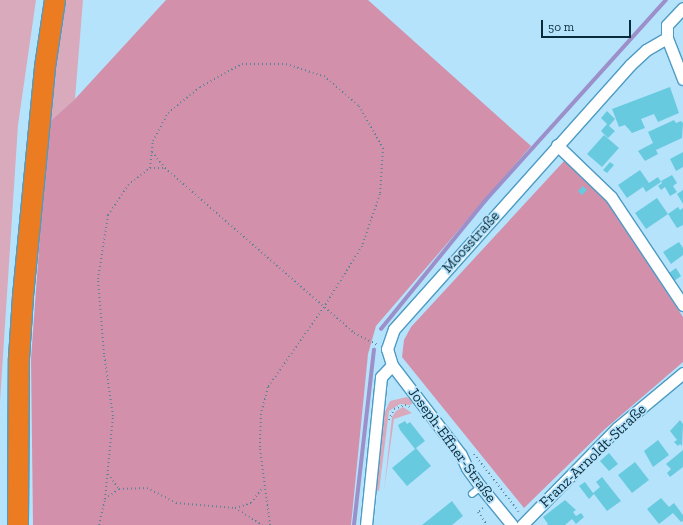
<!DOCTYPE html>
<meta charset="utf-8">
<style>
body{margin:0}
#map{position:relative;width:683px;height:525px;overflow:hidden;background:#b6e3fc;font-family:"Zilla Slab",serif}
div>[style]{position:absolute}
.green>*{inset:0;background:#d9aabc}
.forest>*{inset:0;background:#d290ab}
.stream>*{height:3.5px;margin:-1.75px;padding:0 1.75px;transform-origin:1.75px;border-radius:1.75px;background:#9c90cb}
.building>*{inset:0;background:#68cadf}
.path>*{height:2px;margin-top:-1px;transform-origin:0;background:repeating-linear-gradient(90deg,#5c8498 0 1px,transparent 0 4px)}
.roads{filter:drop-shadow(1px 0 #4e9bc3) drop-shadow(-1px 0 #4e9bc3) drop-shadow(0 1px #4e9bc3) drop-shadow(0 -1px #4e9bc3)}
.lane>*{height:5.5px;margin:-2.75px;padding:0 2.75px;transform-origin:2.75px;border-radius:2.75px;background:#fff}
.street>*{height:11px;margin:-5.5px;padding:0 5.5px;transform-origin:5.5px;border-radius:5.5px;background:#fff}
.highway>*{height:20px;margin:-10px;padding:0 10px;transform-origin:10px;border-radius:10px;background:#eb7c22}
span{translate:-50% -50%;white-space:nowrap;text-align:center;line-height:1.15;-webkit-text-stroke:3.5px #b6e3fc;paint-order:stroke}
.street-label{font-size:15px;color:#082b3b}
.scale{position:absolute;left:541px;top:20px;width:90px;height:18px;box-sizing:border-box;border:2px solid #082b3b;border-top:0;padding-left:5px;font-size:12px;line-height:14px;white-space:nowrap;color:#082b3b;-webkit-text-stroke:3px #b6e3fc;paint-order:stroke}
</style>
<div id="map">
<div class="green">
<div style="clip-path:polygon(0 0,36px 0,18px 125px,0 402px)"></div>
<div style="clip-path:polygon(64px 0,83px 0,75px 99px,48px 123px)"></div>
<div style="clip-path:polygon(407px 397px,414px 402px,410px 405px,400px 404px,389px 411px,379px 491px,373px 489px,381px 420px,390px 401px)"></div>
<div style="clip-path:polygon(403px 407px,412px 413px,394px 419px,384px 491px,392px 417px,396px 411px)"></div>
</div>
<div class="forest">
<div style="clip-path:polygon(166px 0,368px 0,531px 146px,376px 326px,368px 354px,351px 525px,33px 525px,31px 359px,48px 123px,75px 99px)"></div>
<div style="clip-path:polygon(565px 160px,606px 199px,683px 317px,683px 362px,605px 429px,524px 508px,402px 357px,404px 340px,411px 327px)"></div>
</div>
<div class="stream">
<div style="left:381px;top:329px;width:165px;rotate:-50.9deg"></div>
<div style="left:485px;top:201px;width:270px;rotate:-48deg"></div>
<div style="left:354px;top:525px;width:176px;rotate:-83.5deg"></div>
</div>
<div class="building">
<div style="clip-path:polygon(670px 87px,679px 113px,658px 122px,654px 114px,641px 119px,645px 128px,632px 133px,625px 125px,619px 127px,612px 109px)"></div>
<div style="clip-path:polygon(607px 111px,615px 119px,609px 126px,615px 131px,608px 138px,601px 131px,607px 124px,601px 118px)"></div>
<div style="clip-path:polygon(674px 120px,676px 123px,681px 121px,683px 123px,682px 138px,656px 150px,658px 154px,645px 161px,638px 151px,653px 143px,648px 132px)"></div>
<div style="clip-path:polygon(604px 135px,619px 148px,602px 167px,587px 154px)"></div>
<div style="clip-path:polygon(683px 152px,683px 167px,676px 171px,670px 159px)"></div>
<div style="clip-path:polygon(610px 162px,614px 165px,607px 173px,603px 170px)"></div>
<div style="clip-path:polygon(640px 170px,649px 183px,658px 177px,661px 182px,646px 192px,643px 187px,627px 198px,618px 185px)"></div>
<div style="clip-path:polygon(672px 175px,677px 183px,673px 186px,677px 192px,670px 196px,665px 187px,661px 190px,658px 186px,662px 183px,663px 185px,661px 181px)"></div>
<div style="clip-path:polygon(583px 186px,587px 190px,582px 195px,578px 191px)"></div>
<div style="clip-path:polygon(683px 190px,683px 204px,677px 194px)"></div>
<div style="clip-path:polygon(657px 198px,668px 214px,646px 229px,635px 213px)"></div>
<div style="clip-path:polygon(678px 207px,680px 210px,683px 208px,683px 225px,677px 228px,668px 214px)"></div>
<div style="clip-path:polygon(679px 242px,683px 248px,683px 255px,671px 264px,663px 252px)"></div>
<div style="clip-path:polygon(676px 268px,681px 276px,674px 281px,669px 273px)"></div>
<div style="clip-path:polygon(680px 420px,683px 424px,682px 446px,680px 444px,678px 446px,674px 442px,677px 440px,670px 431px)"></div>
<div style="clip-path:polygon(405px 421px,407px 424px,410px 422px,425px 441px,416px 448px,431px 466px,407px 486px,392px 468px,415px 449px,400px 430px,398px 425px)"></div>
<div style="clip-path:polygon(658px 440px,669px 455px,653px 467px,644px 451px)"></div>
<div style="clip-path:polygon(683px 450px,683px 467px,670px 477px,667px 473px,671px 469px,666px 464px)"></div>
<div style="clip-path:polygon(609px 453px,618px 464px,609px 471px,600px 461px)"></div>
<div style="clip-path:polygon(635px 462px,649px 480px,632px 493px,618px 475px)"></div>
<div style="clip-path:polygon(602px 477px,621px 501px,607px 511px,594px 494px,589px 499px,579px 486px,585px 482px,593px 493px,600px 487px,596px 482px)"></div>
<div style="clip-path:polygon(661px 498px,669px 507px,674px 503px,683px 515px,683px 521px,681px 522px,673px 513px,659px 524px,647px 509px)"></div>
<div style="clip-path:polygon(565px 500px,576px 510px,573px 512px,576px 516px,581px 513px,584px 517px,576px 524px,572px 519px,565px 525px,547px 525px,548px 524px,543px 517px)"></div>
<div style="clip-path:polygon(452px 501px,463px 516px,452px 525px,422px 525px)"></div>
</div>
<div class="path">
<div style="left:152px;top:152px;width:21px;rotate:51deg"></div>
<div style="left:150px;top:168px;width:27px;rotate:-84deg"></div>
<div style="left:153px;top:141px;width:32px;rotate:-62deg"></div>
<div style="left:168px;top:113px;width:41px;rotate:-39.1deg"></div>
<div style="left:200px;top:87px;width:48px;rotate:-28.7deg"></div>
<div style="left:242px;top:64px;width:44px"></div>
<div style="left:286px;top:64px;width:40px;rotate:18deg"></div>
<div style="left:324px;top:76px;width:46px;rotate:40.6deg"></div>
<div style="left:359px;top:106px;width:48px;rotate:60.3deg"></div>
<div style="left:383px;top:148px;width:46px;rotate:93.7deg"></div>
<div style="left:380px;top:194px;width:55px;rotate:109.1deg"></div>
<div style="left:362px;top:246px;width:72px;rotate:121.9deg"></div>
<div style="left:324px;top:307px;width:98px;rotate:125deg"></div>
<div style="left:268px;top:387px;width:28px;rotate:105deg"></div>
<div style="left:261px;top:414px;width:35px;rotate:92deg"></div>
<div style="left:260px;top:449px;width:77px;rotate:82.5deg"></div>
<div style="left:389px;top:420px;width:12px;rotate:-66deg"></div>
<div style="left:394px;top:409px;width:12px;rotate:-20deg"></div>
<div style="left:405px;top:405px;width:5px;rotate:22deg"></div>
<div style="left:474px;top:454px;width:73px;rotate:52.2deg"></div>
<div style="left:108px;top:474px;width:19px;rotate:54deg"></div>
<div style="left:105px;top:499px;width:17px;rotate:-36deg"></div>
<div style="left:119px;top:489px;width:28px;rotate:-2deg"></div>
<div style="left:147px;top:488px;width:33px;rotate:27deg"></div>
<div style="left:176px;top:503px;width:59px;rotate:4.8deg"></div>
<div style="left:235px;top:508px;width:32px;rotate:32deg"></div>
<div style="left:235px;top:508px;width:17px;rotate:-17deg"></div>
<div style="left:251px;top:503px;width:20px;rotate:-53deg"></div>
<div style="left:483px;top:508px;width:6px;rotate:141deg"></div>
<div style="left:478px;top:512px;width:16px;rotate:55deg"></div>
<div style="left:99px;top:525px;width:27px;rotate:-77deg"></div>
<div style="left:105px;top:499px;width:83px;rotate:-84.5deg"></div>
<div style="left:113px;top:416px;width:63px;rotate:-98.3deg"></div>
<div style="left:104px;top:354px;width:75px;rotate:-94.6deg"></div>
<div style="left:98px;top:279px;width:65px;rotate:-81.1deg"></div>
<div style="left:108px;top:215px;width:36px;rotate:-56deg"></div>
<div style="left:128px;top:185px;width:28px;rotate:-38deg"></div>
<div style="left:150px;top:168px;width:15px"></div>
<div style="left:165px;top:168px;width:251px;rotate:41.1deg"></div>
<div style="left:354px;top:333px;width:27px;rotate:27deg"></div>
</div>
<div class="roads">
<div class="lane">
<div style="left:472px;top:494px;width:11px;rotate:-38deg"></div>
</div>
<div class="street">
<div style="left:667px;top:38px;width:44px;rotate:68.7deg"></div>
<div style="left:557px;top:145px;width:75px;rotate:43.9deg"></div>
<div style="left:611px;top:197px;width:130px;rotate:56.3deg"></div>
<div style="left:392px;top:365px;width:113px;rotate:52.5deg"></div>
<div style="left:461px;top:455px;width:14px;rotate:65deg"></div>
<div style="left:467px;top:468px;width:24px;rotate:54deg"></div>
<div style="left:481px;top:487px;width:49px;rotate:50.8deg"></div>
<div style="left:366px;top:525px;width:149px;rotate:-84.2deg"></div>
<div style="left:381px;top:377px;width:16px;rotate:-47deg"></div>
<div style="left:392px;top:365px;width:17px;rotate:-107deg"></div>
<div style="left:387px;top:349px;width:21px;rotate:-71deg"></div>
<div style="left:394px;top:329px;width:354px;rotate:-48.2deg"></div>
<div style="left:630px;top:65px;width:22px;rotate:-43deg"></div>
<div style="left:646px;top:50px;width:24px;rotate:-30deg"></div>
<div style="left:667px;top:38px;width:13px;rotate:-90deg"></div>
<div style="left:667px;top:25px;width:23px;rotate:-47deg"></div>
<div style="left:522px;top:525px;width:136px;rotate:-45.6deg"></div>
<div style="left:617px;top:428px;width:86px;rotate:-39.8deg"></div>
</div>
<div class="highway">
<div style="left:18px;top:525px;width:167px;rotate:-89.7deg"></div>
<div style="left:19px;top:358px;width:62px;rotate:-86.3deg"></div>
<div style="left:23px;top:296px;width:230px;rotate:-84.5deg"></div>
<div style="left:45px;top:67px;width:68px;rotate:-81.5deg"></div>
</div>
</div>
<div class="street-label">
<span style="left:471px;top:242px;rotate:-48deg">Moosstraße</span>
<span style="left:452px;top:445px;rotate:54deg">Joseph-Effner-Straße</span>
<span style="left:593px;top:456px;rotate:-44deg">Franz-Arnoldt-Straße</span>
</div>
<div class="scale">50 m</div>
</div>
